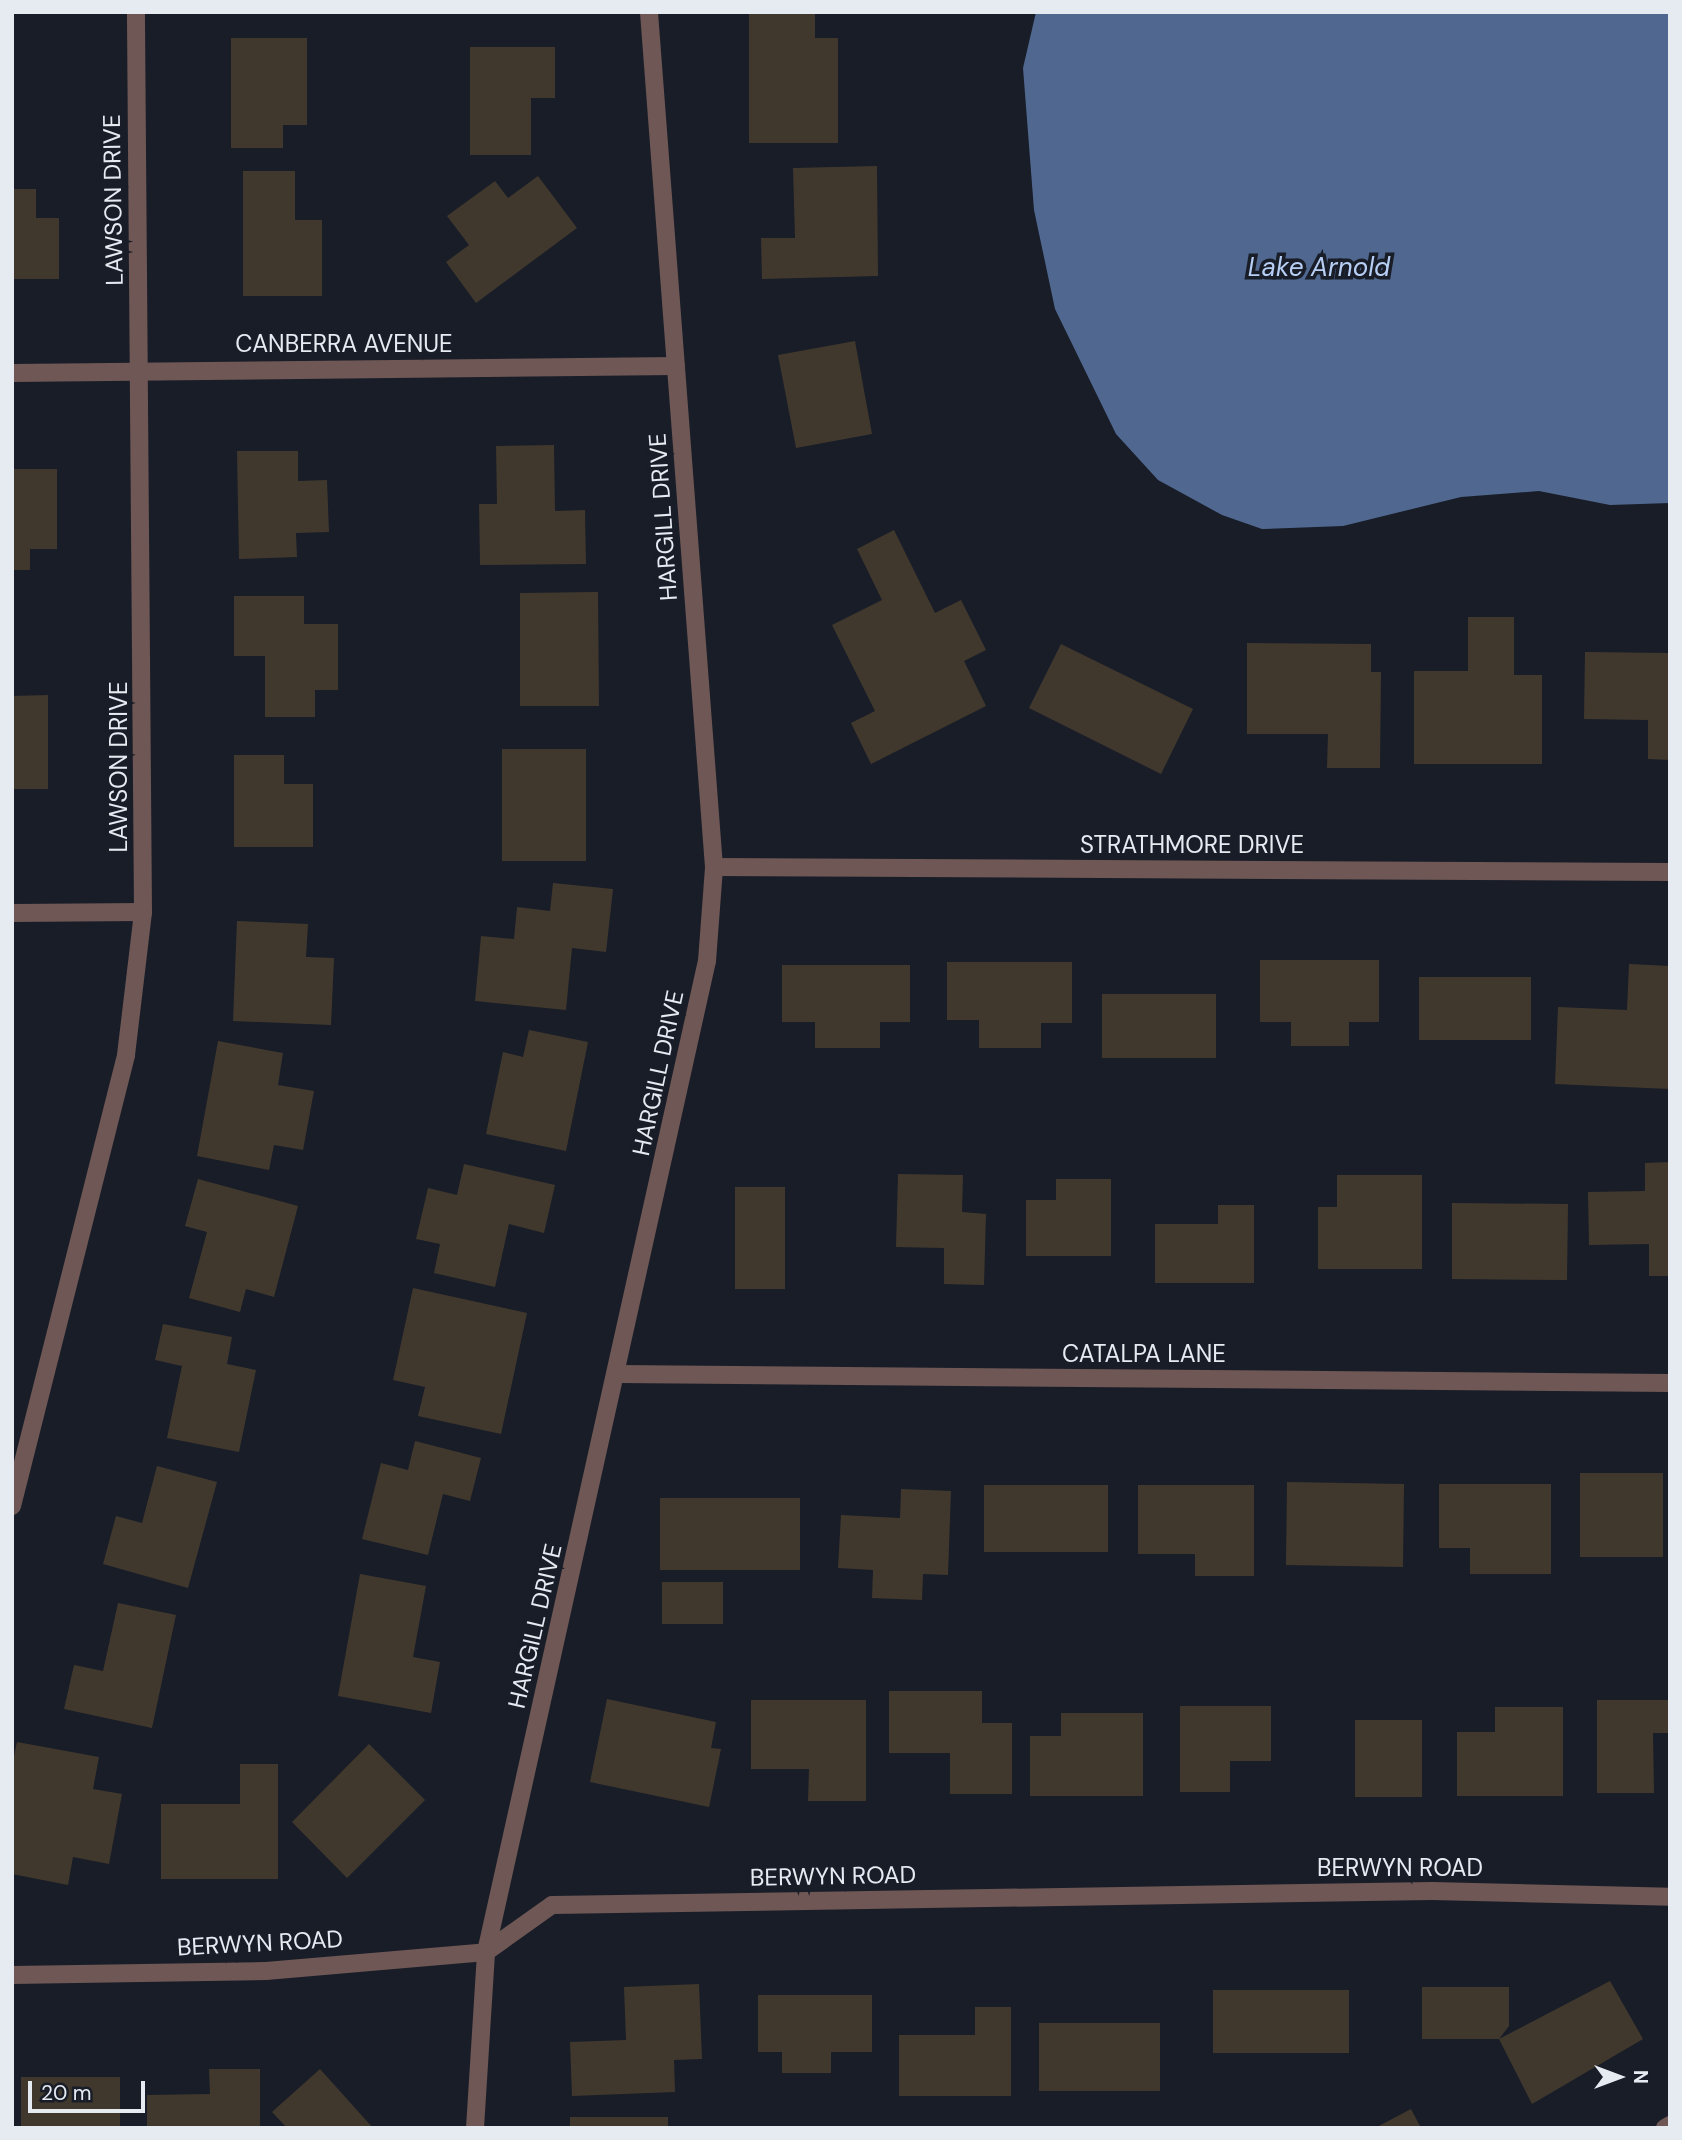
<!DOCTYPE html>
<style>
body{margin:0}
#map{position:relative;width:1682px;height:2140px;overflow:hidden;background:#181d28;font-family:"DM Sans",sans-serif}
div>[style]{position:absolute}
.water>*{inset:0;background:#50688f}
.building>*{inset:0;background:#41382d}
.street>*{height:18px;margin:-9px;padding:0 9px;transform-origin:9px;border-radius:9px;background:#6e5754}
span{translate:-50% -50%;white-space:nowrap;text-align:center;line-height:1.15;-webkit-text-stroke:7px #181d28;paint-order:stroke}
.street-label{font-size:24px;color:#e6ebf2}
.water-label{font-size:26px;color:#b8cff5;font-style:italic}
.frame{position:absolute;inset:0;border:14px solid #e6ebf2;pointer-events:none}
.north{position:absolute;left:1584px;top:2042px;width:70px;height:70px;-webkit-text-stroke:5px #181d28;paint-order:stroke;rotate:90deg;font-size:19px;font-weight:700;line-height:28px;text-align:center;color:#e6ebf2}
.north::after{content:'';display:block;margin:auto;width:24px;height:32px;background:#e6ebf2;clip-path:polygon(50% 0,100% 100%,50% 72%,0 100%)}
.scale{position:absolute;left:28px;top:2081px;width:117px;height:32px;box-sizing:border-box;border:4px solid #e6ebf2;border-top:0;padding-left:9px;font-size:21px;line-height:24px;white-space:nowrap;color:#e6ebf2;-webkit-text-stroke:5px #181d28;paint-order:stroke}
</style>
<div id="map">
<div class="water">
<div style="clip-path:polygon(1036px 12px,1670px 12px,1670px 503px,1610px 505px,1539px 491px,1461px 497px,1343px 526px,1262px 529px,1222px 515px,1158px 480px,1116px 434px,1055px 309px,1034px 210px,1023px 68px)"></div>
</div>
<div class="building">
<div style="clip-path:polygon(749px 12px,815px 12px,815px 38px,838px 38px,838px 143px,749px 143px)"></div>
<div style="clip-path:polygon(231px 38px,307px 38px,307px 125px,283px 125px,283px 148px,231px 148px)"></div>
<div style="clip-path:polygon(470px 47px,555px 47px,555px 98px,531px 98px,531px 155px,470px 155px)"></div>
<div style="clip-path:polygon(877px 166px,878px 276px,762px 279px,761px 238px,795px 238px,793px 168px)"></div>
<div style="clip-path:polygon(243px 171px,295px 171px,295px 220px,322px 220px,322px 296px,243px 296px)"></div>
<div style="clip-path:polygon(538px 176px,577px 228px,476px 303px,446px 262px,469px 245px,447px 216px,495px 181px,508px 198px)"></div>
<div style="clip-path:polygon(12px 189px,36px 189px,36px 218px,59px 218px,59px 279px,12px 279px)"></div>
<div style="clip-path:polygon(855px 341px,872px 434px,796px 448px,778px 355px)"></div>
<div style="clip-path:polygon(554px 445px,555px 511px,585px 510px,586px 564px,480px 565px,479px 504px,497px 504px,496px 446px)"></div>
<div style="clip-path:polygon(237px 451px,298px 451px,298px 481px,327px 480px,329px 532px,296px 533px,297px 557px,239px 559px)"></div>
<div style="clip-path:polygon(12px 469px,57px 469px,57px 549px,30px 549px,30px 570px,12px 570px)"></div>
<div style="clip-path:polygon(894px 530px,935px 613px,961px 600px,986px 650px,964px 661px,986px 706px,871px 764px,851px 723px,875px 711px,832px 625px,882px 600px,857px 549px)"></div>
<div style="clip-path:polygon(598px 592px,599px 706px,520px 706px,520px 593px)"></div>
<div style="clip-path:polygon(234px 596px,304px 596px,304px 624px,338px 624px,338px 690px,315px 690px,315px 717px,265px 717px,265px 656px,234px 656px)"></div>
<div style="clip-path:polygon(1468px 617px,1514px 617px,1514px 675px,1542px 675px,1542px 764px,1414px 764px,1414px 671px,1468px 671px)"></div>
<div style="clip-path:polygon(1247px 643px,1371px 644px,1371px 672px,1381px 672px,1380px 768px,1327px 768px,1328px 734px,1247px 734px)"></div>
<div style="clip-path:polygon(1061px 644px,1193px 709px,1161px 774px,1029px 708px)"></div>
<div style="clip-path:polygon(1585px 652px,1670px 653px,1670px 760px,1648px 759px,1648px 720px,1584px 719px)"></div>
<div style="clip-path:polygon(48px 695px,48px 789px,12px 789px,12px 696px)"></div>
<div style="clip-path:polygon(502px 749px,586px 749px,586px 861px,502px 861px)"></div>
<div style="clip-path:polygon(234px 755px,284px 755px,284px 784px,313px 784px,313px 847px,234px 847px)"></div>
<div style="clip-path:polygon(553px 883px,613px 889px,606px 952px,572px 948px,566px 1010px,475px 1001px,481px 936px,514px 939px,517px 907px,550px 911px)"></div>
<div style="clip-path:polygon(237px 921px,308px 924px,306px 957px,334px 958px,331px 1025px,233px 1021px)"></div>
<div style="clip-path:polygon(1260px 960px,1379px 960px,1379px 1022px,1349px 1022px,1349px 1046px,1291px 1046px,1291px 1022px,1260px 1022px)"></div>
<div style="clip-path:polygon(947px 962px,1072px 962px,1072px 1023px,1041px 1023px,1041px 1048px,979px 1048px,979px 1020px,947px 1020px)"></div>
<div style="clip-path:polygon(1629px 964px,1670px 966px,1670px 1089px,1555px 1084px,1558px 1007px,1627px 1010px)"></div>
<div style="clip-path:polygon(782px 965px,910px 965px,910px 1022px,880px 1022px,880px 1048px,815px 1048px,815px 1022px,782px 1022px)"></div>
<div style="clip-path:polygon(1419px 977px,1531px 977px,1531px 1040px,1419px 1040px)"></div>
<div style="clip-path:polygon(1102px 994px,1216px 994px,1216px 1058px,1102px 1058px)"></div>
<div style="clip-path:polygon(529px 1030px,588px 1042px,566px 1151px,486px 1134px,503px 1052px,523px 1057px)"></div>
<div style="clip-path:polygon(218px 1041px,283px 1053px,278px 1085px,314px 1091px,303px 1150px,274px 1145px,269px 1170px,197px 1156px)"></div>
<div style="clip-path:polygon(1670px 1162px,1670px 1276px,1649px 1276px,1649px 1244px,1589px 1245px,1588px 1192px,1645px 1191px,1645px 1163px)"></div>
<div style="clip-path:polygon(464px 1164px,555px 1185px,544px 1233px,509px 1224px,495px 1287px,434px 1273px,440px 1244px,416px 1239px,428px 1188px,457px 1195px)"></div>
<div style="clip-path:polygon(898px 1174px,963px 1175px,962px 1212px,986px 1214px,984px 1285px,944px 1284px,944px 1248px,896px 1247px)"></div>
<div style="clip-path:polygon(1337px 1175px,1422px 1175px,1422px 1269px,1318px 1269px,1318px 1207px,1337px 1207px)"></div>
<div style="clip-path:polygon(198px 1179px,298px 1206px,274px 1297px,246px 1289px,240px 1312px,189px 1298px,207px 1232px,185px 1226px)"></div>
<div style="clip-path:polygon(1056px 1179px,1111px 1179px,1111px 1256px,1026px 1256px,1026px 1200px,1056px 1200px)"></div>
<div style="clip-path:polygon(735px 1187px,785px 1187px,785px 1289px,735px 1289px)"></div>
<div style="clip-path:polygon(1452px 1203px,1568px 1204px,1567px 1280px,1452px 1279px)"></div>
<div style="clip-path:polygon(1218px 1205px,1254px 1205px,1254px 1283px,1155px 1283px,1155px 1224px,1218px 1224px)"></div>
<div style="clip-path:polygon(413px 1288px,527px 1313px,501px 1434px,418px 1416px,425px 1387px,393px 1380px)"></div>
<div style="clip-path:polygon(163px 1324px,232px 1337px,227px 1364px,256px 1370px,239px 1452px,167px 1438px,182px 1366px,155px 1360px)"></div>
<div style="clip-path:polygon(415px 1441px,481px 1458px,470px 1501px,443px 1494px,428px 1555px,362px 1539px,381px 1463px,408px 1470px)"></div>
<div style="clip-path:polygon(157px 1466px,217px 1482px,188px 1588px,103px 1564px,116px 1516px,142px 1523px)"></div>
<div style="clip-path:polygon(1580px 1473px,1663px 1473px,1663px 1557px,1580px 1557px)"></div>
<div style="clip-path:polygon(1287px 1482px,1404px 1484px,1403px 1567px,1286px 1565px)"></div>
<div style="clip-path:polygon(1439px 1484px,1551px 1484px,1551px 1574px,1470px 1574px,1470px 1548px,1439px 1548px)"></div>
<div style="clip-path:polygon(984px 1485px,1108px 1485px,1108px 1552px,984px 1552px)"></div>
<div style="clip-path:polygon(1138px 1485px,1254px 1485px,1254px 1576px,1195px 1576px,1195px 1554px,1138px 1554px)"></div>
<div style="clip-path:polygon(901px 1489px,951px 1491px,948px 1575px,923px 1574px,922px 1600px,872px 1598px,873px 1570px,838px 1568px,841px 1515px,900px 1518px)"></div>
<div style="clip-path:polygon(660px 1498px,800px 1498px,800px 1570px,660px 1570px)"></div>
<div style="clip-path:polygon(360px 1574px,426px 1586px,413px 1657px,440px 1662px,431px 1713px,338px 1696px)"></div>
<div style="clip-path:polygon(662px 1582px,723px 1582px,723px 1624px,662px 1624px)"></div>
<div style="clip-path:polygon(118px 1603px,176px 1615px,152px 1728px,64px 1709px,74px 1665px,103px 1671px)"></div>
<div style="clip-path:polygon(889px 1691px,982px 1691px,982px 1723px,1012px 1723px,1012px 1794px,950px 1794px,950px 1753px,889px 1753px)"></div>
<div style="clip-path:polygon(607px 1699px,716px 1722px,711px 1748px,721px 1749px,709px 1807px,590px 1782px)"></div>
<div style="clip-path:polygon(751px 1700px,866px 1700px,866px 1801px,808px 1801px,809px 1769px,751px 1769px)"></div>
<div style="clip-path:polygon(1597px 1700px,1670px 1700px,1670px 1733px,1653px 1733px,1654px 1793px,1597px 1793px)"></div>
<div style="clip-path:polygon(1180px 1706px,1271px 1706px,1271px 1761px,1230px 1761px,1230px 1792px,1180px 1792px)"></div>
<div style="clip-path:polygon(1495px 1707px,1563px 1707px,1563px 1796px,1457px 1796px,1457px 1732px,1495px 1732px)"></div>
<div style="clip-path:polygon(1061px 1713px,1143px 1713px,1143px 1796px,1030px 1796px,1030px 1736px,1061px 1736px)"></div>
<div style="clip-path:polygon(1355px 1720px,1422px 1720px,1422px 1797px,1355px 1797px)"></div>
<div style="clip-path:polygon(17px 1742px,99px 1757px,93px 1789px,122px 1794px,109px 1864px,73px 1857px,68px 1885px,12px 1874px,12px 1765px)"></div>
<div style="clip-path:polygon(369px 1744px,425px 1800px,347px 1878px,292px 1822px)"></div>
<div style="clip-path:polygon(240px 1764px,278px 1764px,278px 1879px,161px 1879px,161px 1804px,240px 1804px)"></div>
<div style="clip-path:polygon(1610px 1981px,1643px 2039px,1532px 2104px,1499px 2039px,1422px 2039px,1422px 1987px,1509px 1987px,1509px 2026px,1499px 2039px)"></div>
<div style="clip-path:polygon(699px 1984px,702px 2059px,674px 2060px,675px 2092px,572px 2096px,570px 2042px,626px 2040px,624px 1987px)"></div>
<div style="clip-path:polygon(1213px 1990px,1349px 1990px,1349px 2053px,1213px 2053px)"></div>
<div style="clip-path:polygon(758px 1995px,872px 1995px,872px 2052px,831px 2052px,831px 2073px,782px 2073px,782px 2052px,758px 2052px)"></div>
<div style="clip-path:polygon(975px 2007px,1011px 2007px,1011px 2096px,899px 2096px,899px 2035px,975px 2035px)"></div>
<div style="clip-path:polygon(1039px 2023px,1160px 2023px,1160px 2091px,1039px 2091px)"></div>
<div style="clip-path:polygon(209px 2069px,260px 2069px,260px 2128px,147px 2128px,147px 2095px,210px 2094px)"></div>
<div style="clip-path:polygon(320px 2069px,373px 2128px,287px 2128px,272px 2112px)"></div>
<div style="clip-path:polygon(21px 2077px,120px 2077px,120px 2128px,21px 2128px)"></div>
<div style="clip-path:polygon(1411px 2109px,1421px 2128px,1375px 2128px)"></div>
<div style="clip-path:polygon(570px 2117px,668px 2117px,668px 2128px,570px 2128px)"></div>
</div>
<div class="street">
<div style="left:12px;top:373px;width:664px;rotate:-0.6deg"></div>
<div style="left:714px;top:867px;width:956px;rotate:0.3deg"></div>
<div style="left:12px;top:913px;width:131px;rotate:-0.4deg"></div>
<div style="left:618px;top:1374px;width:1052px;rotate:0.49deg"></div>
<div style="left:12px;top:1506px;width:465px;rotate:-75.8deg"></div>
<div style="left:126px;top:1055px;width:144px;rotate:-83.2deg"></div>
<div style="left:143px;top:912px;width:900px;rotate:-90.45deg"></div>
<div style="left:12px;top:1975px;width:254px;rotate:-0.9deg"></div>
<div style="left:266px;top:1971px;width:221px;rotate:-4.9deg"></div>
<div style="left:486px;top:1952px;width:81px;rotate:-35.5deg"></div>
<div style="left:552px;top:1905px;width:880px;rotate:-0.91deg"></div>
<div style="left:1432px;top:1891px;width:238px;rotate:1.4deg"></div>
<div style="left:475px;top:2128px;width:176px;rotate:-86.4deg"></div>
<div style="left:486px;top:1952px;width:1015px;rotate:-77.43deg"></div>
<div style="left:707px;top:961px;width:94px;rotate:-85.7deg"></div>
<div style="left:714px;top:867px;width:857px;rotate:-94.35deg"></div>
<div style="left:1665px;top:2128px;width:6px;rotate:-31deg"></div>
</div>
<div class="street-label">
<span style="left:113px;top:200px;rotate:-91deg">LAWSON DRIVE</span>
<span style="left:344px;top:344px">CANBERRA AVENUE</span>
<span style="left:663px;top:517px;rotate:-94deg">HARGILL DRIVE</span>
<span style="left:119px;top:767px;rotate:-90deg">LAWSON DRIVE</span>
<span style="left:1192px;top:845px">STRATHMORE DRIVE</span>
<span style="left:658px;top:1073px;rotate:-78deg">HARGILL DRIVE</span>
<span style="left:1144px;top:1354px">CATALPA LANE</span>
<span style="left:535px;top:1626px;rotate:-77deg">HARGILL DRIVE</span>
<span style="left:1400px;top:1868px">BERWYN ROAD</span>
<span style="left:833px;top:1876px;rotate:-1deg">BERWYN ROAD</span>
<span style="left:260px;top:1943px;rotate:-3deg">BERWYN ROAD</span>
</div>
<div class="water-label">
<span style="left:1319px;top:268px">Lake Arnold</span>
</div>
<div class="frame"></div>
<div class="north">N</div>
<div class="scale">20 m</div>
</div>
